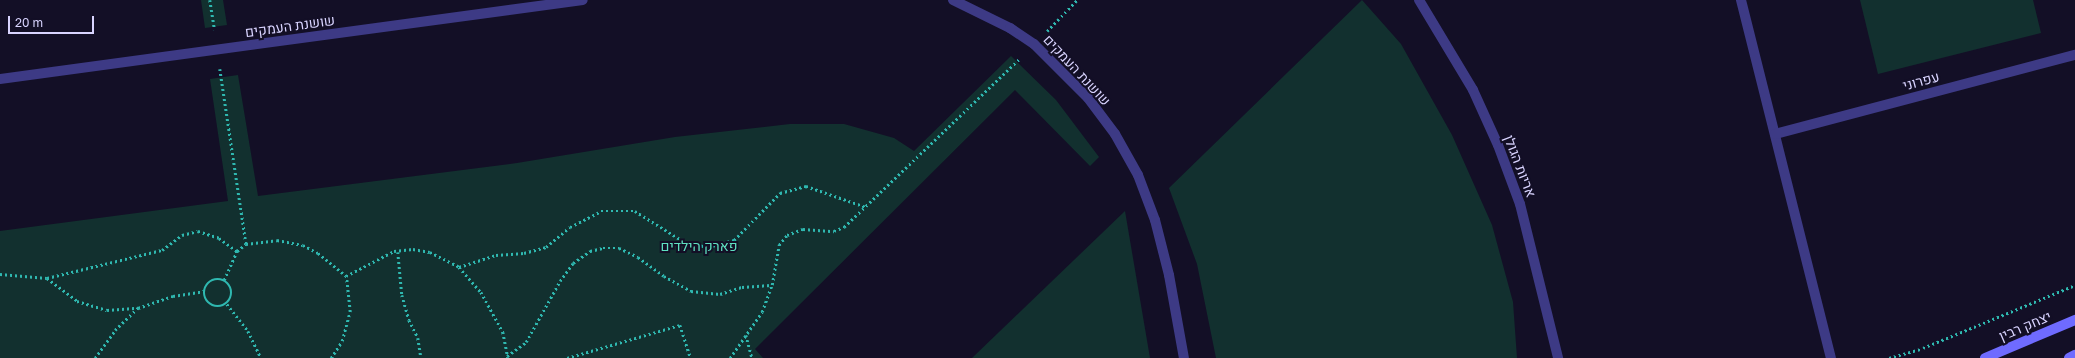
<!DOCTYPE html>
<meta charset="utf-8">
<style>
body{margin:0}
#map{position:relative;width:2075px;height:358px;overflow:hidden;background:#130f26;font-family:"Golos Text",Heebo,sans-serif}
div>[style]{position:absolute}
.green>*{inset:0;background:#12302f}
.path>*{height:2.5px;margin-top:-1.25px;transform-origin:0;background:repeating-linear-gradient(90deg,#2fb8b0 0 2px,transparent 0 5px)}
.path>.ring{margin:-1.25px;padding:0;box-sizing:content-box;background:none;border:2.5px solid #2fb8b0;border-radius:50%}
.minor>*{height:10px;margin:-5px;padding:0 5px;transform-origin:5px;border-radius:5px;background:#3d3a85}
.secondary>*{height:10px;margin:-5px;padding:0 5px;transform-origin:5px;border-radius:5px;background:#6f6bff}
span{translate:-50% -50%;white-space:nowrap;text-align:center;line-height:1.15;-webkit-text-stroke:4px #130f26;paint-order:stroke}
.street-label{font-size:14px;color:#d9d4ff}
.park-label{font-size:14px;color:#5fe0c0}
.scale{position:absolute;left:8px;top:16px;width:86px;height:18px;box-sizing:border-box;border:2px solid #d9d4ff;border-top:0;padding-left:5px;font-size:12px;line-height:14px;white-space:nowrap;color:#d9d4ff;-webkit-text-stroke:3px #130f26;paint-order:stroke}
</style>
<div id="map">
<div class="green">
<div style="clip-path:polygon(201px 0,223px 0,227px 25px,205px 28px)"></div>
<div style="clip-path:polygon(1362px 0,1401px 44px,1452px 135px,1492px 225px,1513px 302px,1517px 358px,1216px 358px,1197px 264px,1169px 188px)"></div>
<div style="clip-path:polygon(1860px 0,2033px 0,2041px 33px,1878px 74px)"></div>
<div style="clip-path:polygon(1011px 56px,1056px 100px,1099px 157px,1090px 166px,1015px 90px,755px 349px,763px 358px,0 358px,0 231px,228px 201px,210px 79px,238px 75px,258px 196px,517px 163px,675px 137px,790px 124px,844px 124px,894px 138px,914px 151px)"></div>
<div style="clip-path:polygon(1125px 211px,1150px 358px,972px 358px)"></div>
</div>
<div class="path">
<div style="left:210px;top:0;width:30px;rotate:81deg"></div>
<div style="left:1047px;top:31px;width:43px;rotate:-45.9deg"></div>
<div style="left:220px;top:69px;width:177px;rotate:81.5deg"></div>
<div style="left:398px;top:252px;width:43px;rotate:84.7deg"></div>
<div style="left:402px;top:295px;width:26px;rotate:74deg"></div>
<div style="left:409px;top:320px;width:20px;rotate:63deg"></div>
<div style="left:418px;top:338px;width:20px;rotate:81deg"></div>
<div style="left:459px;top:267px;width:39px;rotate:-18deg"></div>
<div style="left:496px;top:255px;width:28px;rotate:-4deg"></div>
<div style="left:524px;top:253px;width:23px;rotate:-15deg"></div>
<div style="left:546px;top:247px;width:31px;rotate:-40deg"></div>
<div style="left:570px;top:227px;width:35px;rotate:-27deg"></div>
<div style="left:601px;top:211px;width:34px"></div>
<div style="left:635px;top:211px;width:60px;rotate:32.1deg"></div>
<div style="left:686px;top:243px;width:22px;rotate:10deg"></div>
<div style="left:708px;top:247px;width:27px;rotate:-15deg"></div>
<div style="left:734px;top:240px;width:66px;rotate:-45.6deg"></div>
<div style="left:780px;top:193px;width:27px;rotate:-15deg"></div>
<div style="left:806px;top:186px;width:64px;rotate:19.3deg"></div>
<div style="left:0;top:274px;width:47px;rotate:4.9deg"></div>
<div style="left:47px;top:278px;width:38px;rotate:37deg"></div>
<div style="left:77px;top:301px;width:31px;rotate:17deg"></div>
<div style="left:107px;top:310px;width:31px;rotate:-4deg"></div>
<div style="left:47px;top:278px;width:118px;rotate:-13.7deg"></div>
<div style="left:162px;top:250px;width:25px;rotate:-37deg"></div>
<div style="left:182px;top:235px;width:16px;rotate:-14deg"></div>
<div style="left:198px;top:231px;width:22px;rotate:18deg"></div>
<div style="left:219px;top:238px;width:22px;rotate:36deg"></div>
<div class="ring" style="left:204px;top:279px;width:25.5px;height:25.5px"></div>
<div style="left:224px;top:280px;width:32px;rotate:-66deg"></div>
<div style="left:237px;top:251px;width:11px;rotate:-38deg"></div>
<div style="left:246px;top:244px;width:31px;rotate:-7deg"></div>
<div style="left:277px;top:240px;width:26px;rotate:11deg"></div>
<div style="left:303px;top:245px;width:17px;rotate:28deg"></div>
<div style="left:318px;top:253px;width:36px;rotate:39deg"></div>
<div style="left:346px;top:276px;width:54px;rotate:-27.5deg"></div>
<div style="left:394px;top:251px;width:19px;rotate:-6deg"></div>
<div style="left:413px;top:249px;width:17px;rotate:10deg"></div>
<div style="left:430px;top:252px;width:33px;rotate:27deg"></div>
<div style="left:459px;top:267px;width:33px;rotate:49deg"></div>
<div style="left:481px;top:292px;width:46px;rotate:61.2deg"></div>
<div style="left:503px;top:332px;width:26px;rotate:79deg"></div>
<div style="left:227px;top:304px;width:34px;rotate:52deg"></div>
<div style="left:248px;top:331px;width:30px;rotate:64deg"></div>
<div style="left:746px;top:335px;width:24px;rotate:75deg"></div>
<div style="left:507px;top:356px;width:24px;rotate:-36deg"></div>
<div style="left:526px;top:342px;width:70px;rotate:-60.9deg"></div>
<div style="left:560px;top:281px;width:22px;rotate:-54deg"></div>
<div style="left:573px;top:263px;width:21px;rotate:-35deg"></div>
<div style="left:590px;top:251px;width:13px;rotate:-13deg"></div>
<div style="left:603px;top:248px;width:16px"></div>
<div style="left:619px;top:248px;width:21px;rotate:25deg"></div>
<div style="left:638px;top:257px;width:32px;rotate:36deg"></div>
<div style="left:664px;top:276px;width:31px;rotate:29deg"></div>
<div style="left:691px;top:291px;width:29px;rotate:6deg"></div>
<div style="left:720px;top:294px;width:23px;rotate:-18deg"></div>
<div style="left:742px;top:287px;width:30px;rotate:-4deg"></div>
<div style="left:95px;top:358px;width:34px;rotate:-54deg"></div>
<div style="left:115px;top:330px;width:32px;rotate:-44deg"></div>
<div style="left:138px;top:308px;width:37px;rotate:-19deg"></div>
<div style="left:173px;top:296px;width:31px;rotate:-9deg"></div>
<div style="left:331px;top:358px;width:20px;rotate:-57deg"></div>
<div style="left:342px;top:341px;width:30px;rotate:-75deg"></div>
<div style="left:350px;top:312px;width:36px;rotate:-96deg"></div>
<div style="left:567px;top:358px;width:118px;rotate:-16.3deg"></div>
<div style="left:680px;top:325px;width:35px;rotate:72deg"></div>
<div style="left:730px;top:358px;width:56px;rotate:-55.2deg"></div>
<div style="left:762px;top:312px;width:29px;rotate:-70deg"></div>
<div style="left:772px;top:285px;width:41px;rotate:-80.1deg"></div>
<div style="left:779px;top:245px;width:13px;rotate:-51deg"></div>
<div style="left:787px;top:235px;width:17px;rotate:-21deg"></div>
<div style="left:803px;top:229px;width:31px;rotate:4deg"></div>
<div style="left:834px;top:231px;width:11px;rotate:-22deg"></div>
<div style="left:844px;top:227px;width:244px;rotate:-43.8deg"></div>
<div style="left:1889px;top:358px;width:35px;rotate:-16deg"></div>
<div style="left:1923px;top:348px;width:165px;rotate:-22.5deg"></div>
</div>
<div class="minor">
<div style="left:953px;top:0;width:64px;rotate:26.2deg"></div>
<div style="left:1010px;top:28px;width:29px;rotate:34deg"></div>
<div style="left:1034px;top:44px;width:76px;rotate:45deg"></div>
<div style="left:1088px;top:98px;width:45px;rotate:53.1deg"></div>
<div style="left:1115px;top:134px;width:47px;rotate:60.7deg"></div>
<div style="left:1138px;top:175px;width:48px;rotate:69.3deg"></div>
<div style="left:1155px;top:220px;width:57px;rotate:75.7deg"></div>
<div style="left:1169px;top:275px;width:84px;rotate:79.8deg"></div>
<div style="left:1419px;top:0;width:105px;rotate:59deg"></div>
<div style="left:1473px;top:90px;width:60px;rotate:65.6deg"></div>
<div style="left:1498px;top:145px;width:63px;rotate:69.6deg"></div>
<div style="left:1520px;top:204px;width:159px;rotate:76.1deg"></div>
<div style="left:1741px;top:0;width:369px;rotate:75.9deg"></div>
<div style="left:0;top:79px;width:588px;rotate:-7.72deg"></div>
<div style="left:1775px;top:134px;width:310px;rotate:-14.8deg"></div>
</div>
<div class="secondary">
<div style="left:1985px;top:358px;width:98px;rotate:-22.9deg"></div>
<div style="left:2069px;top:358px;width:7px;rotate:-27deg"></div>
</div>
<div class="street-label">
<span style="left:290px;top:26px;rotate:-8deg">שושנת העמקים</span>
<span style="left:1077px;top:70px;rotate:47deg">שושנת העמקים</span>
<span style="left:1921px;top:81px;rotate:-15deg">עפרוני</span>
<span style="left:1520px;top:166px;rotate:69deg">אריות הגולן</span>
<span style="left:2025px;top:326px;rotate:-23deg">יצחק רבין</span>
</div>
<div class="park-label">
<span style="left:699px;top:246px">פארק הילדים</span>
</div>
<div class="scale">20 m</div>
</div>
